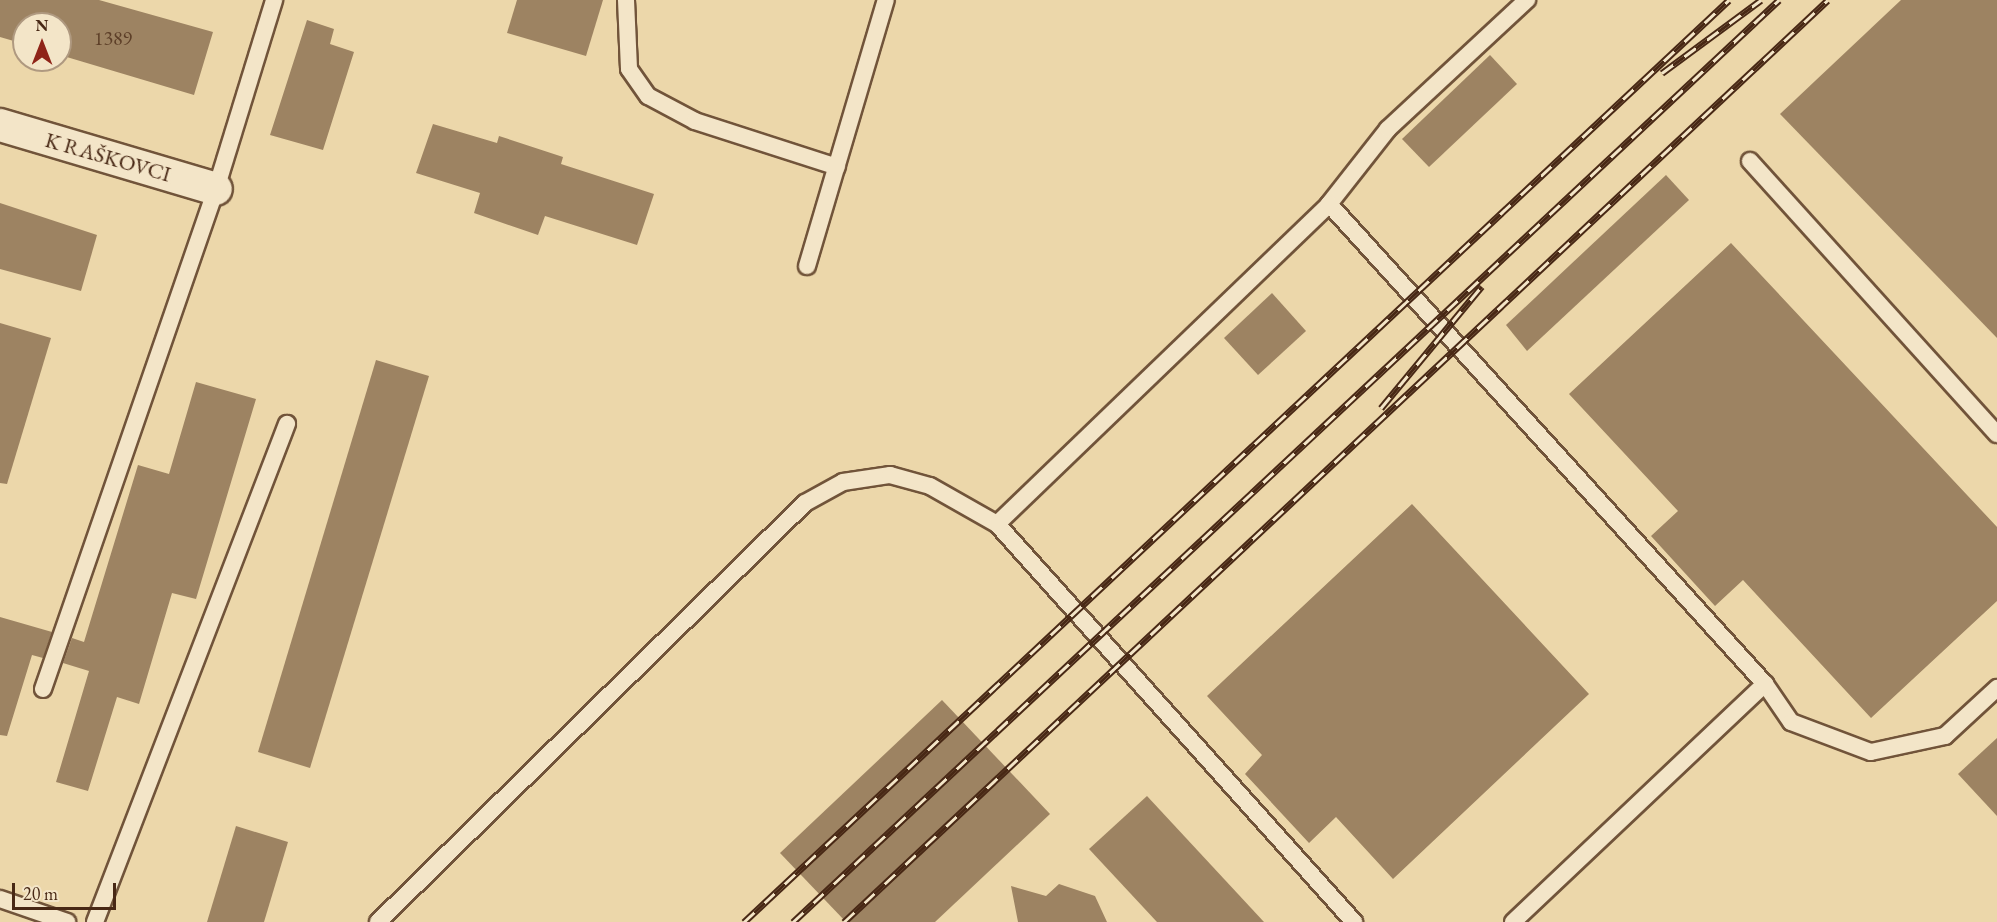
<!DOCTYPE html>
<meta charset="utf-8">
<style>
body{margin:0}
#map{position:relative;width:1997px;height:922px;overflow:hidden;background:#ecd7aa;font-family:"EB Garamond",serif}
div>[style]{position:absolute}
.building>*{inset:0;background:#9d8362}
.roads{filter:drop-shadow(2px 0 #71543a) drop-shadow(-2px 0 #71543a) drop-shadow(0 2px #71543a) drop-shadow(0 -2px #71543a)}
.service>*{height:16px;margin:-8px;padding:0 8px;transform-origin:8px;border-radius:8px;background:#f3e5c8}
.minor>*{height:32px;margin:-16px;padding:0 16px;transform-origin:16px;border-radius:16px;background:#f3e5c8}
.rail>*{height:7px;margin-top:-3.5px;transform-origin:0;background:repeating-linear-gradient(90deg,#f3e5c8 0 14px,#482815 0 28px);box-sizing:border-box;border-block:2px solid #482815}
span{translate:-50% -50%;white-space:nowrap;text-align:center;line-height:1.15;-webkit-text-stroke:5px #f3e5c8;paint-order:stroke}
.number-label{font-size:20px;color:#5d3f28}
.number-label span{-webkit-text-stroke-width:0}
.street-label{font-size:22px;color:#482815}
.north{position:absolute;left:12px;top:12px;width:60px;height:60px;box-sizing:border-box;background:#f3e5c8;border:2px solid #af9980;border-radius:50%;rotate:0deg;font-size:16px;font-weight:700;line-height:24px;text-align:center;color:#482815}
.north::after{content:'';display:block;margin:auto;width:21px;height:27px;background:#8f2418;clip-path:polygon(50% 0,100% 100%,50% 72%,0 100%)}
.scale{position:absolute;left:12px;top:883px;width:104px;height:27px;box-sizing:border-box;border:3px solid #482815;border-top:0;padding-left:8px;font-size:18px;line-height:21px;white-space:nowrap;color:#482815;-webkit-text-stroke:4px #f3e5c8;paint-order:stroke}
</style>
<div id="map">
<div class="building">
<div style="clip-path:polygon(0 0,99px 0,213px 32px,194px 95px,60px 55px,60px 24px,24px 24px,24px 44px,0 37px)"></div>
<div style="clip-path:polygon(517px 0,603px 0,586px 56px,507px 33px)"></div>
<div style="clip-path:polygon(1901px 0,1997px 0,1997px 338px,1780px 114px)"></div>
<div style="clip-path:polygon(307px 20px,334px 29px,330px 44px,354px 52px,323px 150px,270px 135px)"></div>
<div style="clip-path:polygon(1490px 55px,1517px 84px,1429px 167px,1402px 139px)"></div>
<div style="clip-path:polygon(433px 124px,497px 143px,499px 136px,563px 157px,561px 164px,654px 194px,637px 245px,545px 216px,538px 235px,474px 213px,480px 193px,416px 173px)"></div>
<div style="clip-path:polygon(1666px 175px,1689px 200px,1527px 351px,1506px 325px)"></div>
<div style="clip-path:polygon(0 203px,97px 235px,81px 291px,0 269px)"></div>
<div style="clip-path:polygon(1731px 243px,1997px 527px,1997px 601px,1871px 718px,1743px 580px,1715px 606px,1651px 536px,1678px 511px,1569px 394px)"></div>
<div style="clip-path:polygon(1272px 293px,1306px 331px,1258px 375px,1224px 338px)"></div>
<div style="clip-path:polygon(0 323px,51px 338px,7px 484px,0 483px)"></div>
<div style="clip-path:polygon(376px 360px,429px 376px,310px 768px,258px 752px)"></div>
<div style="clip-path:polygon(196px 382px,256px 399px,196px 599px,172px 593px,139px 704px,117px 697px,88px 791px,56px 782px,89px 671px,63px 663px,72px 638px,84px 642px,138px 465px,169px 474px)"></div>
<div style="clip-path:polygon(1412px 504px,1589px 694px,1393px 879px,1336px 817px,1309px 843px,1245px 774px,1262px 755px,1207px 696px)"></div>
<div style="clip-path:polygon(0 617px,52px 632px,43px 658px,32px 655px,7px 736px,0 735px)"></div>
<div style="clip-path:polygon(942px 700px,1050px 814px,935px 922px,846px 922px,780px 853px)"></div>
<div style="clip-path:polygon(1997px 738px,1997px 816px,1958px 774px)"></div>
<div style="clip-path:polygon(1147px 796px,1264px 922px,1157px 922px,1089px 849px)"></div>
<div style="clip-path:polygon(236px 826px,288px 842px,264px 922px,207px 922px)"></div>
<div style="clip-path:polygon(1059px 884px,1095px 896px,1107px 922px,1018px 922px,1011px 886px,1046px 896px)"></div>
</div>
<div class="roads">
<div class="service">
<div style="left:626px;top:0;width:69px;rotate:87.5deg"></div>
<div style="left:629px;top:69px;width:33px;rotate:55deg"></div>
<div style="left:648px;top:96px;width:53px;rotate:28deg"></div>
<div style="left:695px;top:121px;width:149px;rotate:17.9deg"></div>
<div style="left:1750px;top:161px;width:368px;rotate:47.9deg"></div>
<div style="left:1329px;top:204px;width:95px;rotate:-51.8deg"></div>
<div style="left:1388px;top:129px;width:190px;rotate:-42.9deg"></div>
<div style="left:807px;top:266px;width:277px;rotate:-73.5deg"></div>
<div style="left:997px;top:524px;width:535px;rotate:48.11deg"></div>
<div style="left:43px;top:689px;width:529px;rotate:-70.91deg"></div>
<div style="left:216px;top:189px;width:198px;rotate:-72.9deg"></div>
<div style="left:0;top:899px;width:71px;rotate:18.9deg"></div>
<div style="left:95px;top:922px;width:534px;rotate:-68.92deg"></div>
<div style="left:378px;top:922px;width:598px;rotate:-44.46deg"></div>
<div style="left:805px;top:503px;width:43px;rotate:-28.9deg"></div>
<div style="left:843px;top:482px;width:48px;rotate:-8.5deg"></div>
<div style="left:890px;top:475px;width:41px;rotate:15.4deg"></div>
<div style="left:930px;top:486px;width:77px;rotate:29.6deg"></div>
<div style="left:997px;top:524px;width:461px;rotate:-43.9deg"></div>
<div style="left:1329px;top:204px;width:648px;rotate:47.75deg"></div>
<div style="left:1513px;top:922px;width:347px;rotate:-43.4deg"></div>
<div style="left:1765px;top:684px;width:46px;rotate:55.6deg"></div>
<div style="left:1791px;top:722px;width:85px;rotate:20.6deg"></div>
<div style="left:1871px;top:752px;width:76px;rotate:-12.2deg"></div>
<div style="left:1945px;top:736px;width:71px;rotate:-42.7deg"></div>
</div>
<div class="minor">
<div style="left:0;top:125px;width:225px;rotate:16.5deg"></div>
</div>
</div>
<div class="rail">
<div style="left:1662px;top:73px;width:123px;rotate:-36.4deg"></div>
<div style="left:1381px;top:408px;width:158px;rotate:-50.4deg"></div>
<div style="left:744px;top:922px;width:1349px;rotate:-43.11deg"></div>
<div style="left:793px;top:922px;width:1350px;rotate:-43.08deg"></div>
<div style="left:844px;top:922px;width:1348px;rotate:-43.14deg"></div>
</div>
<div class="number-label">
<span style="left:113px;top:38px">1389</span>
</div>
<div class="street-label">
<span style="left:108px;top:157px;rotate:16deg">K RAŠKOVCI</span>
</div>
<div class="north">N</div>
<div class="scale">20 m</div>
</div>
